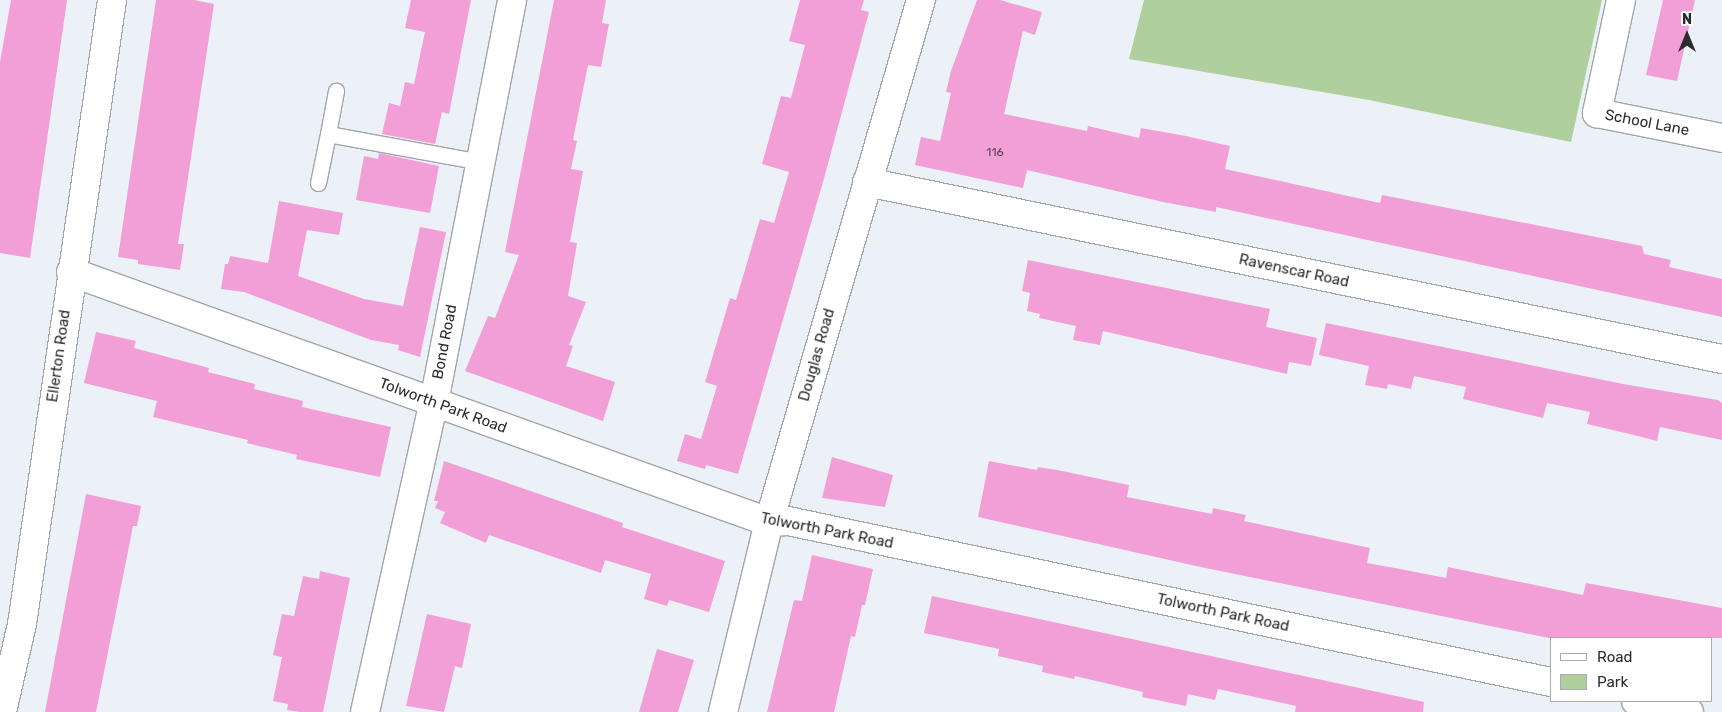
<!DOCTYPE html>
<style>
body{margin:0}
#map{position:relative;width:1722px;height:712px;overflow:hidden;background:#ebf1f7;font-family:Rubik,sans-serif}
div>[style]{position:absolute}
.green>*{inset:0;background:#b0cf9e}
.building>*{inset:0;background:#f29fd8}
.roads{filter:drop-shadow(1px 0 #a1a6ab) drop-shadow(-1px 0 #a1a6ab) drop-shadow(0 1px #a1a6ab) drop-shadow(0 -1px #a1a6ab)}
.lane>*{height:15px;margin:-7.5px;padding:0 7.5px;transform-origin:7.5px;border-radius:7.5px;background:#fff}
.street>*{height:28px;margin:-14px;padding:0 14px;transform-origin:14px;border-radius:14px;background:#fff}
span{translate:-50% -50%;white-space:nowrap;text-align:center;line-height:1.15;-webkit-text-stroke:4.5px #fff;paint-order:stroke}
.number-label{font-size:12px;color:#5c4958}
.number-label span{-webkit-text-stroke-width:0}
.street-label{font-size:15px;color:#2a2c2e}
.legend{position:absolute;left:1550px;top:637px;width:162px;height:65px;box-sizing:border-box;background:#fff;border:1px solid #aaabab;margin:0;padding:6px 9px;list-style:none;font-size:15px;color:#2a2c2e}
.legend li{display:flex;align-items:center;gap:10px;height:25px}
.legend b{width:25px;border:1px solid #aaabab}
.north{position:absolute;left:1662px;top:10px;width:50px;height:50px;-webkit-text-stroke:4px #fff;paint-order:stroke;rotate:0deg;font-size:14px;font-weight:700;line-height:20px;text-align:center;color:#2a2c2e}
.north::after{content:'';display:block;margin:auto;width:18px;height:22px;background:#2a2c2e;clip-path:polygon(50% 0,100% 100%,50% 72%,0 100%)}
</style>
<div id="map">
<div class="green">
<div style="clip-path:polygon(1144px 0,1602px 0,1571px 142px,1369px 100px,1129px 59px)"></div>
</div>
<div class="building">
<div style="clip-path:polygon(11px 0,67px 0,30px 258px,0 253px,0 62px)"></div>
<div style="clip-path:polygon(156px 0,194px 0,214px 4px,178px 244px,184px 244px,180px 270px,138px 264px,138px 260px,118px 257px)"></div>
<div style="clip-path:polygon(411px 0,471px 0,449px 114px,442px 112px,435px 144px,382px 134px,389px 103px,400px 106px,405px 82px,414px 84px,425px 32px,405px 28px)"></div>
<div style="clip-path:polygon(554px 0,606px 0,602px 23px,609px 24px,601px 67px,588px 65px,573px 140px,577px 141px,571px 169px,583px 171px,570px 242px,577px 243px,568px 296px,586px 302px,569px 345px,573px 346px,566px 366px,615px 382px,603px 421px,465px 371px,488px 316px,495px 318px,519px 255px,505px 252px)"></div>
<div style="clip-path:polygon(800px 0,864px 0,861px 10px,869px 12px,823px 182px,738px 474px,706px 465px,705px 469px,677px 461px,685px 434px,701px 439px,717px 386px,705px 382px,730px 298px,736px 300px,760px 219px,774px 223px,789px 172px,762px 164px,781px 96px,791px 98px,805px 45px,789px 41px)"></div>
<div style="clip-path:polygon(977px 0,1000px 0,1042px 12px,1035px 35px,1023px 31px,1004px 114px,1087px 131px,1088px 126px,1139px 138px,1141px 128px,1186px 136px,1230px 146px,1225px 169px,1380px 203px,1382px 195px,1642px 246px,1644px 254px,1671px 260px,1669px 267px,1722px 279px,1722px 317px,1216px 207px,1216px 212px,1163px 202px,1027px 170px,1023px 188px,915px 165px,921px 137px,940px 141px,951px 93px,946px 92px,951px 71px)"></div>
<div style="clip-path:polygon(1663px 0,1695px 0,1677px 81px,1646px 75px)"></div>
<div style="clip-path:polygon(379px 153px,439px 166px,430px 213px,356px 200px,364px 156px,378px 159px)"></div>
<div style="clip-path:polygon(279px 201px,343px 213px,339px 235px,307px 230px,298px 276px,364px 299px,403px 306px,420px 227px,446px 232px,420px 357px,398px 350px,399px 345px,371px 340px,244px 292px,221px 289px,225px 264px,228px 264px,230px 256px,268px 263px)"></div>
<div style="clip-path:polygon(1028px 260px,1270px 309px,1266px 327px,1317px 338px,1311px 366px,1289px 362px,1287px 374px,1103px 331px,1100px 345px,1073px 340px,1076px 326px,1039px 318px,1040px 314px,1027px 311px,1030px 293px,1022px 291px)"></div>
<div style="clip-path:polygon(1326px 323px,1623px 384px,1718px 400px,1722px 403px,1722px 440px,1660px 427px,1657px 441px,1634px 435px,1587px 424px,1590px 412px,1547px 403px,1543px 418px,1463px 399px,1466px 387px,1414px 376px,1411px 389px,1388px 384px,1387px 389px,1365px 385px,1369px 366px,1319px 355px)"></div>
<div style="clip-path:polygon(96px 332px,136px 341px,134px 348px,209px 368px,208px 372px,255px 384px,254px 389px,303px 401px,302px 407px,391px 427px,380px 477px,296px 459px,297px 455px,247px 443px,248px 440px,153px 417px,157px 401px,84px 383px)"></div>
<div style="clip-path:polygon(832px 457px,893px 475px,885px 507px,822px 498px)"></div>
<div style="clip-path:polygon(444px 461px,623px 523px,622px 527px,725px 561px,709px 612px,669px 600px,667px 606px,644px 599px,651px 574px,605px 560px,601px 573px,489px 535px,486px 543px,440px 523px,445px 512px,435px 508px,438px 501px,434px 501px)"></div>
<div style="clip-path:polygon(989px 461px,1037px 470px,1038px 467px,1057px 470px,1129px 485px,1127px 497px,1212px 514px,1213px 508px,1246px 515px,1244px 521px,1370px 548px,1367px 563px,1400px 569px,1446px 578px,1448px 567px,1583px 595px,1586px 583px,1722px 608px,1722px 638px,1549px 638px,1196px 566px,978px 517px)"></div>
<div style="clip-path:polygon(86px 494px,141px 506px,137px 526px,133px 526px,96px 712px,45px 712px)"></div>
<div style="clip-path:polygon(812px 555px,873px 569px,865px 605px,862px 605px,855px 637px,851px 636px,834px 712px,767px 712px,794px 600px,802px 601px)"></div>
<div style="clip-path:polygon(320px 571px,350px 578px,323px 712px,299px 712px,287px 710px,288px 704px,273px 701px,282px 657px,273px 655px,282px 614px,294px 616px,303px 576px,319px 579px)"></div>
<div style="clip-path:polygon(932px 596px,1424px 702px,1423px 712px,1295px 712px,1296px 706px,1218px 689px,1215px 700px,1188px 694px,1186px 706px,1142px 697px,1143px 692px,1075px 676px,1074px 679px,1042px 672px,1043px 666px,998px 656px,999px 649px,924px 633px)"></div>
<div style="clip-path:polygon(427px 614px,471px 624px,462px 668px,455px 666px,444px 712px,406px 706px)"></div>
<div style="clip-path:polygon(657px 649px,694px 660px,678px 712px,639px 712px)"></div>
</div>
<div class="roads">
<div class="lane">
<div style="left:328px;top:134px;width:44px;rotate:-79.5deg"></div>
<div style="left:318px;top:183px;width:50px;rotate:-78.5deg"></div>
<div style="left:328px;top:134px;width:155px;rotate:10.4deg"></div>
</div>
<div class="street">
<div style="left:1621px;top:0;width:116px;rotate:102deg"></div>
<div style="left:1597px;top:113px;width:127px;rotate:11.3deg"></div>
<div style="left:867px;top:182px;width:873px;rotate:11.7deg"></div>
<div style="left:71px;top:272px;width:741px;rotate:19.71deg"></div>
<div style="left:769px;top:522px;width:19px;rotate:-3deg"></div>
<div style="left:788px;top:521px;width:780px;rotate:11.92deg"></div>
<div style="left:1636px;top:701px;width:54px;rotate:11.7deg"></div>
<div style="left:2px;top:712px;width:90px;rotate:-77.2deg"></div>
<div style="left:22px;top:624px;width:630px;rotate:-81.79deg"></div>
<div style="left:365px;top:712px;width:318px;rotate:-77.5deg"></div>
<div style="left:434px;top:402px;width:409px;rotate:-79deg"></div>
<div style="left:723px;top:712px;width:195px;rotate:-76.4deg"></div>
<div style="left:769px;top:522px;width:544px;rotate:-73.77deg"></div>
</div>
</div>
<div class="number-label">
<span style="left:995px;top:153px">116</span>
</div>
<div class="street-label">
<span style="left:1647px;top:123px;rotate:11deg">School Lane</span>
<span style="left:1294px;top:271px;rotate:12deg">Ravenscar Road</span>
<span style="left:445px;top:342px;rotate:-79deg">Bond Road</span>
<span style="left:817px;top:355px;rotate:-74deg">Douglas Road</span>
<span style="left:59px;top:356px;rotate:-82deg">Ellerton Road</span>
<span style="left:443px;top:406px;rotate:20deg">Tolworth Park Road</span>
<span style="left:827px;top:531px;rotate:11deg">Tolworth Park Road</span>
<span style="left:1223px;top:613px;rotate:12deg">Tolworth Park Road</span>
</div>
<ul class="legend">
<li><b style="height:6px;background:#fff"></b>Road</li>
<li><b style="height:14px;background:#b0cf9e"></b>Park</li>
</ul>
<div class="north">N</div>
</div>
